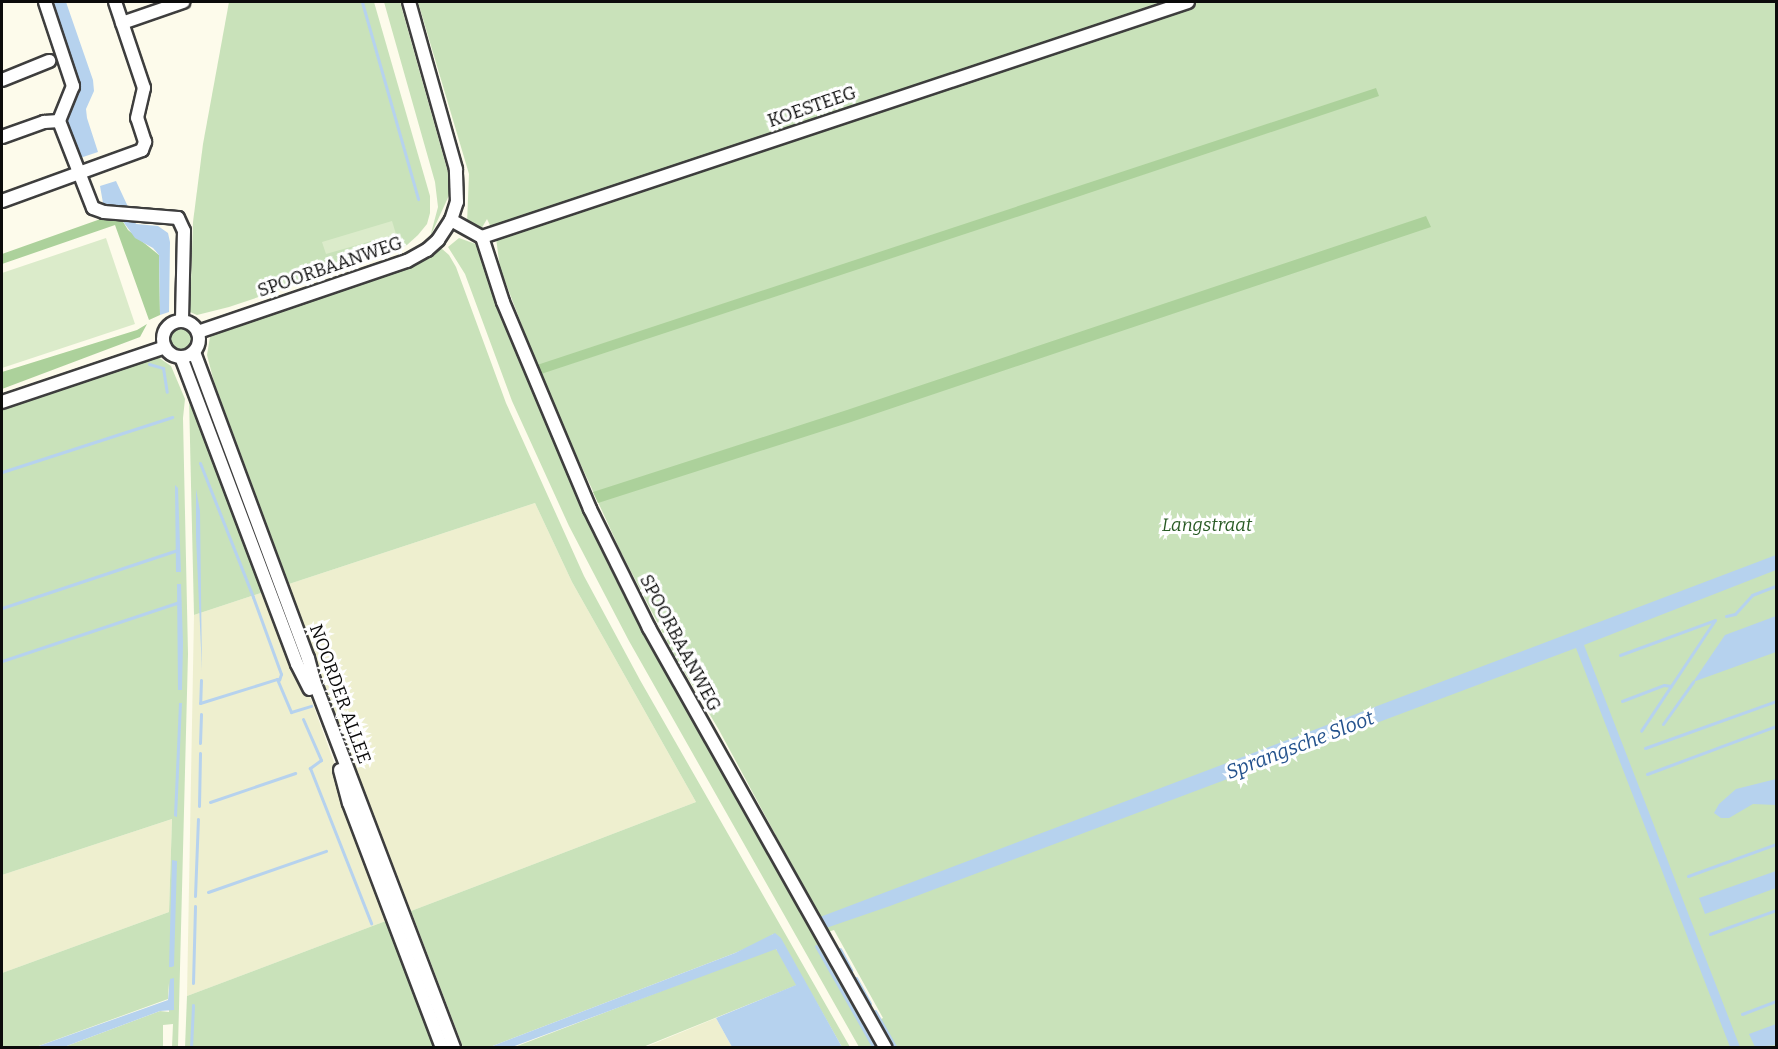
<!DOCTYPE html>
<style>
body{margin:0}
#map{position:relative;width:1778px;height:1049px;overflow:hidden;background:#fdfbeb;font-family:Bitter,serif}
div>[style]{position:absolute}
.farmland>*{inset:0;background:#eeefcf}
.green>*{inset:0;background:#c9e2ba}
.round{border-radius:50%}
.forest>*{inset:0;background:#acd19b}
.pitch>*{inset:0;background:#dbebca}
.water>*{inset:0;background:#b6d2ee}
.stream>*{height:3px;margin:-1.5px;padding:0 1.5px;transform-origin:1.5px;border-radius:1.5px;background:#b6d2ee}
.roads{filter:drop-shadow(2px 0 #3e3e3e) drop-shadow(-2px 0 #3e3e3e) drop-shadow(0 2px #3e3e3e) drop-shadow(0 -2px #3e3e3e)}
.minor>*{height:12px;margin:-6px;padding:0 6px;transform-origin:6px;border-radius:6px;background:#fff}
.minor>.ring{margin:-6px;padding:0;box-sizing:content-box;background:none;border:12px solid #fff;border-radius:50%}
span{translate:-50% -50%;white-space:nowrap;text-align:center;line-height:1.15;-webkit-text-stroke:6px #fff;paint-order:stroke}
.street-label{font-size:18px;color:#0b0b0b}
.park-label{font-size:18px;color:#285a24;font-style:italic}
.water-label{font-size:20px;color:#24528d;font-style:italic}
.frame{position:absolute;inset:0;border:3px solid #0b0b0b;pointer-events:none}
</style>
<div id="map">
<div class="farmland">
<div style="clip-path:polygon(535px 503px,572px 582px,696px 802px,411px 911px,325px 690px,289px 584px)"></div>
<div style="clip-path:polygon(267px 591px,314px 707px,391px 919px,187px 996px,194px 615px)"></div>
<div style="clip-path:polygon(172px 819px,169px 912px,2px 973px,2px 875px)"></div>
<div style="clip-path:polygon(716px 1018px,732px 1047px,643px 1048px)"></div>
</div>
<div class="green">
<div style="clip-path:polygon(229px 2px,374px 2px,430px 196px,430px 213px,427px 224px,418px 235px,407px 245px,392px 252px,229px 307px,197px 315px,190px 312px,193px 222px,203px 144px)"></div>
<div style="clip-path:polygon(384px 2px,400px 2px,449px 176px,451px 191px,430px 237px,438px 207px,435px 182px)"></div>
<div style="clip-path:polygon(418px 2px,1776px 2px,1776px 1047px,890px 1047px,875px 1022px,883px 1018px,834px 930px,828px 932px,719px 730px,672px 651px,620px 550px,547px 391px,500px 268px,496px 238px,487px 219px,480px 231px,467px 223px,469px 174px)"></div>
<div style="clip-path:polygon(459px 238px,484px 247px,513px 340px,724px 769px,790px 893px,881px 1047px,859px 1047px,629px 641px,569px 526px,512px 401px,465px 274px,448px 247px)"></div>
<div style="clip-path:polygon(441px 248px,449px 255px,456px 267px,506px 403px,584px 576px,640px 680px,850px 1047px,842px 1047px,787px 951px,773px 934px,768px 939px,735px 953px,490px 1047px,463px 1047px,411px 911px,696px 802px,572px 582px,535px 503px,289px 584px,214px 382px,207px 355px,210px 337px,226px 328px,417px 262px)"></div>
<div class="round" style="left:170px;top:329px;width:22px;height:22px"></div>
<div style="clip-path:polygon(158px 357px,171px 366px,185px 399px,183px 418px,188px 654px,178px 1047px,172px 1047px,173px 1024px,163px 1025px,163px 1047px,64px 1047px,160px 1011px,169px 1012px,169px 983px,168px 999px,36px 1047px,2px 1047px,2px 973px,169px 912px,172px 819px,2px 875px,2px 409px)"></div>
<div style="clip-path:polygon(191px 391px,267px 591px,194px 615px,189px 397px)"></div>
<div style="clip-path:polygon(391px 919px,439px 1048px,185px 1048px,187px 996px)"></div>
<div style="clip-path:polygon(771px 949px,776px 949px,781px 955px,797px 985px,643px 1047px,512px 1048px)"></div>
</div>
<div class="forest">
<div style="clip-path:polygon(1376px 88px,1379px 96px,1077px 197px,541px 374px,537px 365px)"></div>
<div style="clip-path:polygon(109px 216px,122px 220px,128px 230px,159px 255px,160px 315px,149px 320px,115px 225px,2px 264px,2px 254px)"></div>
<div style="clip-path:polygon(1426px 216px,1431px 227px,851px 422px,598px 503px,593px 492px,847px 410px)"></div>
<div style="clip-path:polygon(147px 324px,140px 337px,2px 389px,2px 372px,137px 330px)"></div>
</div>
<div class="pitch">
<div style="clip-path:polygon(392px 221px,396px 234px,326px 254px,322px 242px)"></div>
<div style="clip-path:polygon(106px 238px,135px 324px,2px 368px,2px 273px)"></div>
</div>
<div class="water">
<div style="clip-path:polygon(55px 2px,66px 2px,93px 80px,94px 91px,86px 109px,87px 118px,98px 152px,80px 158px,66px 117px,74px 94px,53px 8px)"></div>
<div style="clip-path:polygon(116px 181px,136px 224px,158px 226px,168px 233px,170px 242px,169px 312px,160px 315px,159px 255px,153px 248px,135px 238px,122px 220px,118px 207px,103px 203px,100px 186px)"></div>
<div style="clip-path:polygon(175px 485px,178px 488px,181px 572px,176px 572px)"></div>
<div style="clip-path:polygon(196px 489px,200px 511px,202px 671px,196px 537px)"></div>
<div style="clip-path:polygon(1776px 555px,1776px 570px,1584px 645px,1740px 1047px,1730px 1047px,1576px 648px,890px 906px,826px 928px,820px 917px)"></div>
<div style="clip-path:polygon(177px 584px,181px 584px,183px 643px,182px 690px,178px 690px)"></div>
<div style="clip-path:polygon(1776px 616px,1776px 652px,1693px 682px,1725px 635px)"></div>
<div style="clip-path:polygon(179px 703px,182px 703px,177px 817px,174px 816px)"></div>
<div style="clip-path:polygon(1776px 779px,1776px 805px,1753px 804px,1729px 818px,1721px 818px,1714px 813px,1719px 804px,1736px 789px)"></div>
<div style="clip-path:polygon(172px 860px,177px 861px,174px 966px,172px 967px,169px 967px)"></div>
<div style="clip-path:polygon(1776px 871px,1776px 888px,1705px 914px,1699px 898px)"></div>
<div style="clip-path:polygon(775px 933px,781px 938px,842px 1047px,732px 1047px,716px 1018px,796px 985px,776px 949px,512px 1047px,490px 1047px,735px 953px)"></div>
<div style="clip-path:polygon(174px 978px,174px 1010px,160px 1011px,64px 1047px,36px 1047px,168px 1000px,170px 979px)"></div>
<div style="clip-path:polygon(1776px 1024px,1776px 1045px,1755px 1047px,1749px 1034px)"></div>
</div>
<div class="stream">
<div style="left:362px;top:2px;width:205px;rotate:74.1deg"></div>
<div style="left:149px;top:364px;width:15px;rotate:16deg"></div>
<div style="left:163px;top:368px;width:24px;rotate:81deg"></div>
<div style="left:200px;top:463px;width:144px;rotate:68.4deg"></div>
<div style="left:253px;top:597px;width:82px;rotate:70deg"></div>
<div style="left:281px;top:674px;width:6px;rotate:108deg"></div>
<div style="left:2px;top:472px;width:179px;rotate:-17.9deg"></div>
<div style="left:2px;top:608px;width:184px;rotate:-18.3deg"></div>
<div style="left:1726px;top:616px;width:9px;rotate:-13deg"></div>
<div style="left:1735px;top:614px;width:25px;rotate:-48deg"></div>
<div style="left:1752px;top:595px;width:26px;rotate:-21deg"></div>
<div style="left:1620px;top:655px;width:101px;rotate:-20.2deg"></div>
<div style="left:1715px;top:620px;width:133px;rotate:123.7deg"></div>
<div style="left:2px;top:661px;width:187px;rotate:-18.4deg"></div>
<div style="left:201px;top:680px;width:23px;rotate:92deg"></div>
<div style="left:200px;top:703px;width:81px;rotate:-17.3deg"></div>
<div style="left:277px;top:679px;width:36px;rotate:67deg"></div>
<div style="left:291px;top:712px;width:21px;rotate:-17deg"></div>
<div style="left:1622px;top:701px;width:45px;rotate:-20.9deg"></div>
<div style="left:1664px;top:685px;width:7px;rotate:8deg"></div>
<div style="left:303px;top:719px;width:45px;rotate:66.3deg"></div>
<div style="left:321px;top:760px;width:14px;rotate:144deg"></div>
<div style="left:310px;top:768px;width:167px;rotate:68.5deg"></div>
<div style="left:1663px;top:724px;width:52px;rotate:-54.5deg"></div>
<div style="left:200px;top:743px;width:29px;rotate:-88deg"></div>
<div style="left:1645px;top:748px;width:139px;rotate:-19.7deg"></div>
<div style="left:1647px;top:774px;width:138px;rotate:-20.4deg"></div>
<div style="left:210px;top:802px;width:90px;rotate:-18.8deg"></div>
<div style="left:199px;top:806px;width:53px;rotate:-88.9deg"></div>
<div style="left:1688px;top:876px;width:94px;rotate:-20deg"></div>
<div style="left:208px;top:892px;width:125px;rotate:-19.2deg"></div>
<div style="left:195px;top:896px;width:77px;rotate:-87.8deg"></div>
<div style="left:1710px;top:934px;width:70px;rotate:-20deg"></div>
<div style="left:816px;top:946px;width:117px;rotate:60.4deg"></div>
<div style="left:840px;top:949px;width:24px;rotate:62deg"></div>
<div style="left:856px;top:978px;width:29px;rotate:61deg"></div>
<div style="left:193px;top:983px;width:77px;rotate:-88.5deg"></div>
<div style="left:875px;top:1011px;width:43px;rotate:60.4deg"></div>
<div style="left:1742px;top:1014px;width:36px;rotate:-21deg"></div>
<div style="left:191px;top:1048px;width:43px;rotate:-87.3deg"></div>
</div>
<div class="roads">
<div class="minor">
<div style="left:45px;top:2px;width:89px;rotate:71.6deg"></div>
<div style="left:73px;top:86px;width:38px;rotate:112deg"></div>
<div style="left:122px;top:23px;width:65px;rotate:-19deg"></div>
<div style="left:2px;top:80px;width:51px;rotate:-22deg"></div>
<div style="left:2px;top:137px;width:45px;rotate:-19.7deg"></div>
<div style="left:44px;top:122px;width:15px;rotate:-4deg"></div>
<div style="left:59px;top:121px;width:93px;rotate:68.7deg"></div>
<div style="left:93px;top:208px;width:12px;rotate:20deg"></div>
<div style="left:104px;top:212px;width:74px;rotate:4.6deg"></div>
<div style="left:178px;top:218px;width:14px;rotate:65deg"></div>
<div style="left:184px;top:231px;width:90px;rotate:91.3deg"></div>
<div style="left:2px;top:201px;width:149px;rotate:-20deg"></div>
<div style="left:142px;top:150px;width:9px;rotate:-69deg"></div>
<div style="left:145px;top:142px;width:25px;rotate:-108deg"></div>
<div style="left:137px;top:118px;width:31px;rotate:-77deg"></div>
<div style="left:144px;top:88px;width:91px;rotate:-108.6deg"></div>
<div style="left:451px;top:220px;width:35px;rotate:29deg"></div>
<div style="left:482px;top:237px;width:744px;rotate:-18.41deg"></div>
<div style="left:482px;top:237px;width:68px;rotate:72.1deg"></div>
<div style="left:503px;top:302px;width:225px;rotate:67.2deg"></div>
<div style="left:590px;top:509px;width:133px;rotate:63.6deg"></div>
<div style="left:649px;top:628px;width:482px;rotate:60.6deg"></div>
<div class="ring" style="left:163px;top:321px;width:24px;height:24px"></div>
<div style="left:198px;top:332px;width:221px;rotate:-18.8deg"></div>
<div style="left:407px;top:261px;width:23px;rotate:-29deg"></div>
<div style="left:427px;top:250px;width:15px;rotate:-42deg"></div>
<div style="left:438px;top:240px;width:24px;rotate:-57deg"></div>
<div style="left:451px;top:220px;width:19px;rotate:-72deg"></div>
<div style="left:457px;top:202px;width:33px;rotate:-92deg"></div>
<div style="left:456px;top:169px;width:173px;rotate:-105.7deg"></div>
<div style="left:194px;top:352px;width:327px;rotate:69.6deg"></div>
<div style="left:308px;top:658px;width:24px;rotate:75deg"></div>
<div style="left:314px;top:681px;width:393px;rotate:69.1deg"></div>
<div style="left:181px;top:357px;width:328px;rotate:69.3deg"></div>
<div style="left:297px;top:664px;width:28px;rotate:63deg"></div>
<div style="left:2px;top:402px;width:172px;rotate:-18.6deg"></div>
<div style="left:340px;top:770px;width:34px;rotate:75deg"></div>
<div style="left:349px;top:803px;width:262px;rotate:69.2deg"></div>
</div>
</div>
<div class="street-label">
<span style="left:812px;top:107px;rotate:-19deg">KOESTEEG</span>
<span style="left:330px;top:267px;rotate:-19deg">SPOORBAANWEG</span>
<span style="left:680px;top:643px;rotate:62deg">SPOORBAANWEG</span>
<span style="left:340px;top:694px;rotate:70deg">NOORDER ALLEE</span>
</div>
<div class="park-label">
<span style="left:1207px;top:525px">Langstraat</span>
</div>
<div class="water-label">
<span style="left:1300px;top:745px;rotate:-21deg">Sprangsche Sloot</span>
</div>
<div class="frame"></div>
</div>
